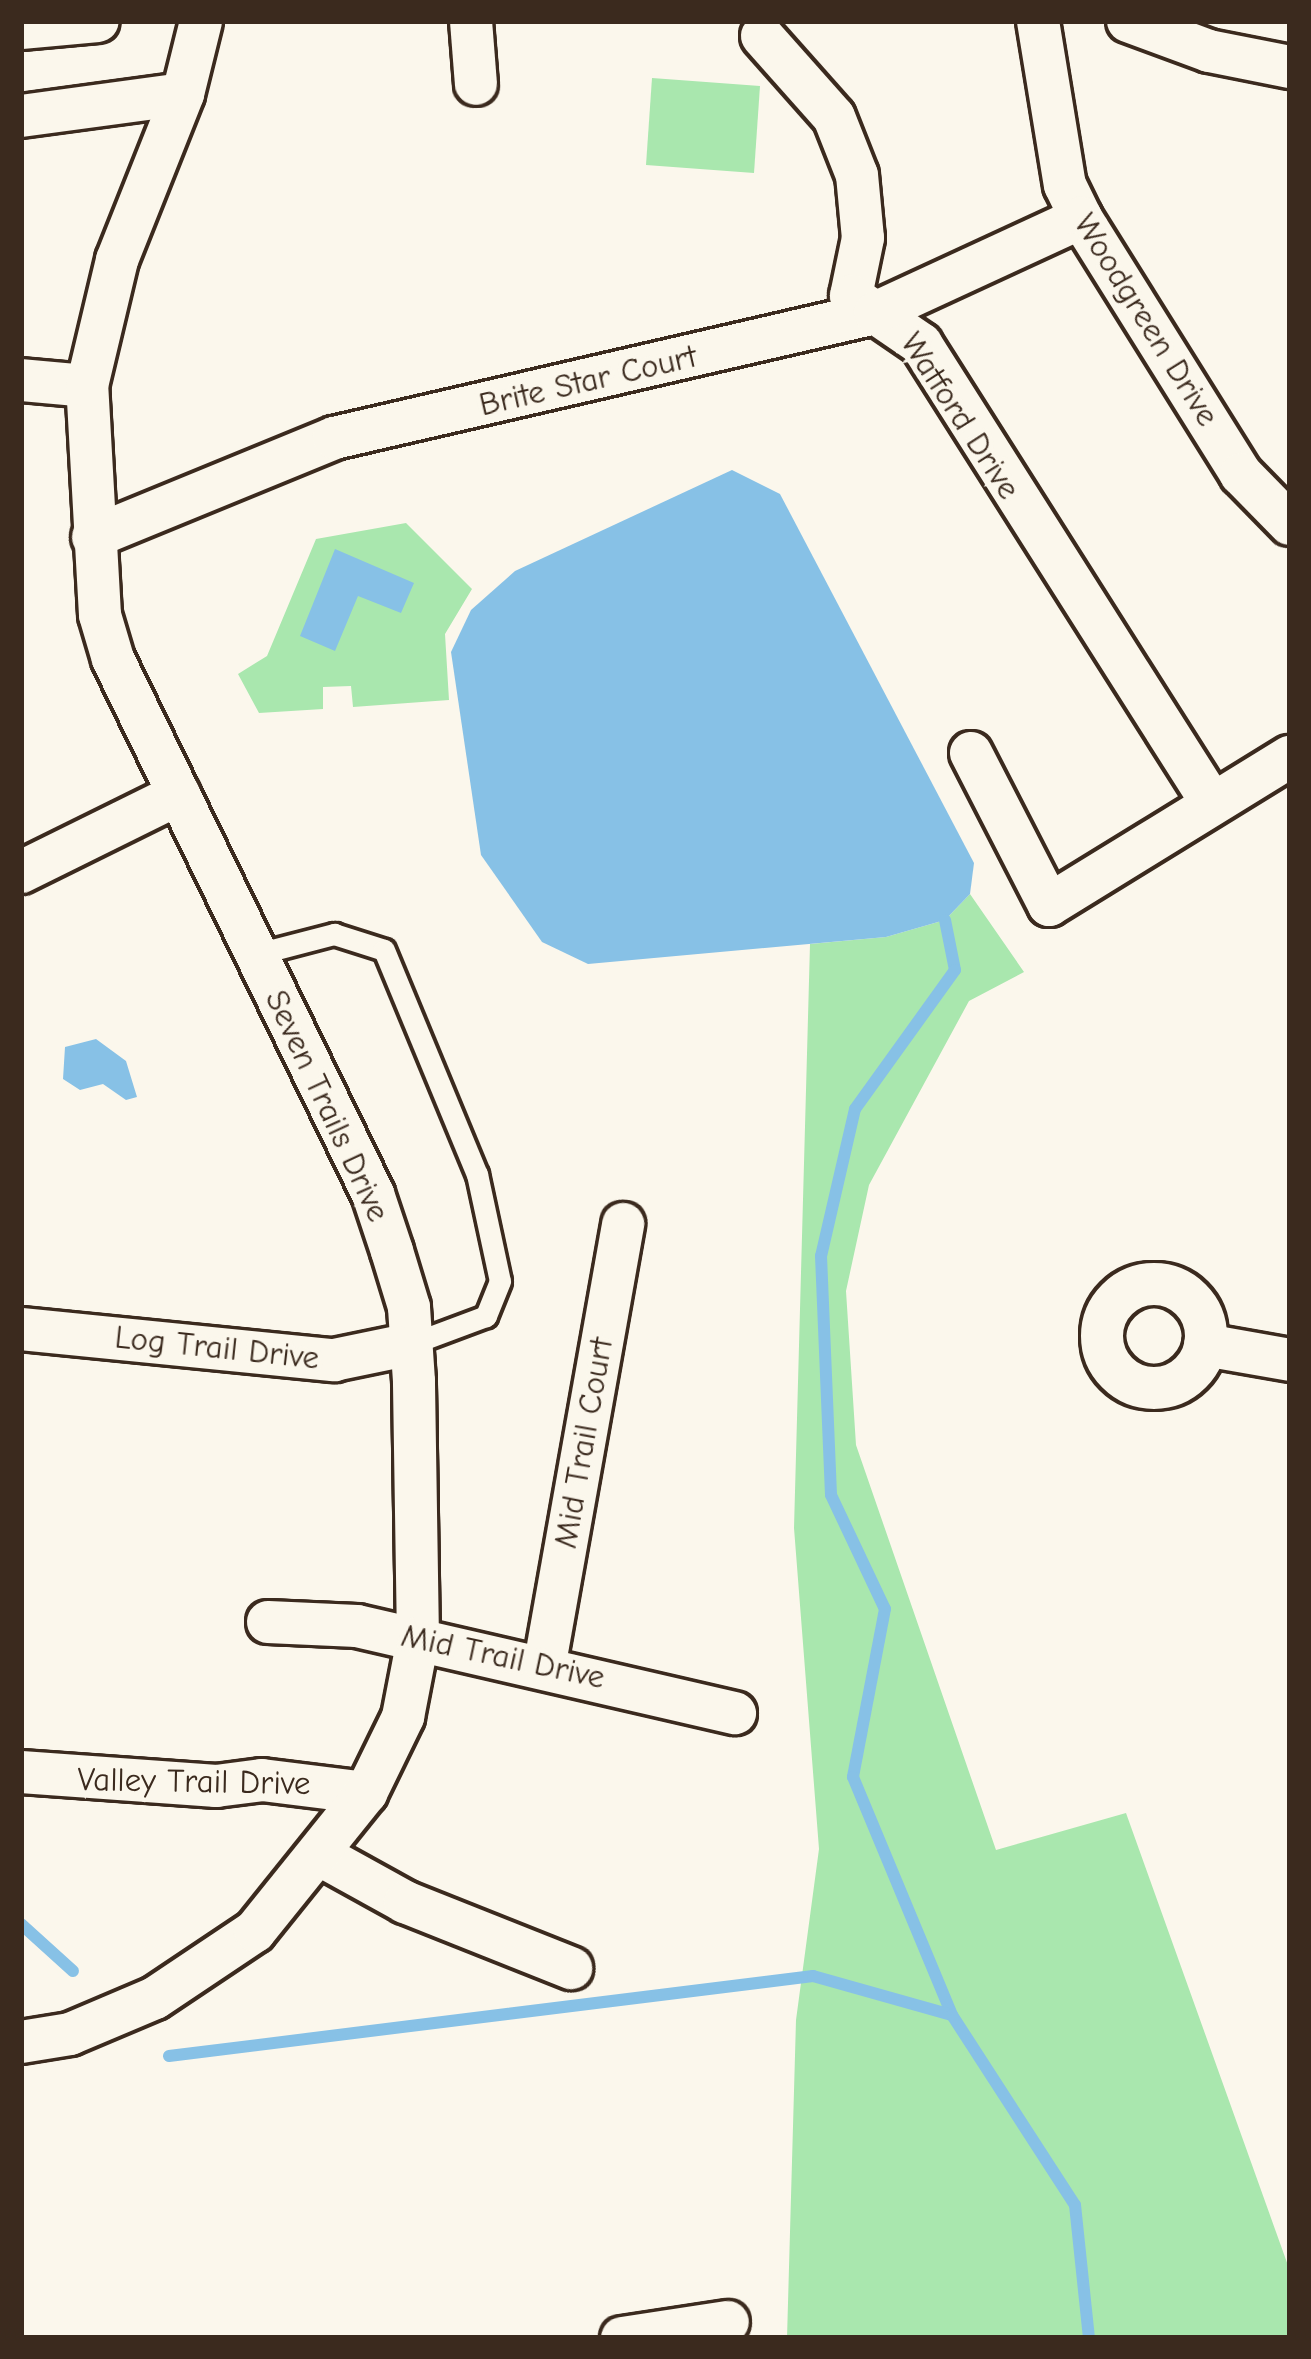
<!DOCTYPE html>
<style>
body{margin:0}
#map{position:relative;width:1311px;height:2359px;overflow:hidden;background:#fbf7ec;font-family:"Comic Neue",sans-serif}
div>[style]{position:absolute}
.green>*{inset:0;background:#a9e7ae}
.water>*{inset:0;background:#87c1e6}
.stream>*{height:12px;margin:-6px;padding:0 6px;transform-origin:6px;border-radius:6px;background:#87c1e6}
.roads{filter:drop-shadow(3px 0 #3b2a1e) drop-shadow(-3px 0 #3b2a1e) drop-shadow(0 3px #3b2a1e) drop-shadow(0 -3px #3b2a1e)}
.service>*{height:21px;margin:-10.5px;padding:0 10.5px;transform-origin:10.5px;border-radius:10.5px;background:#fbf7ec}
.minor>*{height:42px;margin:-21px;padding:0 21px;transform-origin:21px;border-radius:21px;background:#fbf7ec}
.minor>.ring{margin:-21px;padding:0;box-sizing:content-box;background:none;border:42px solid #fbf7ec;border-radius:50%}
span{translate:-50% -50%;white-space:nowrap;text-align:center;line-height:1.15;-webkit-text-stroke:9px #fbf7ec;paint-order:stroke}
.street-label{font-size:33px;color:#3b2a1e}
.frame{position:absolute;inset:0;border:24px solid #3b2a1e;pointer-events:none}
</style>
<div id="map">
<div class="green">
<div style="clip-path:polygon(652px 78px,760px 86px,754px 173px,646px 165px)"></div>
<div style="clip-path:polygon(406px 523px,472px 589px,445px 634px,449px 700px,353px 707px,351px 686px,323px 687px,323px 709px,259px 713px,238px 674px,267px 656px,316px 539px)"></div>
<div style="clip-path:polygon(970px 894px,1024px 972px,969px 1001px,869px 1185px,846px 1291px,856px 1445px,996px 1850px,1126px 1813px,1290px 2271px,1290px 2338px,787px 2338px,796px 2020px,819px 1849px,794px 1528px,810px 944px,886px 937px,945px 920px)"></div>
</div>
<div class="water">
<div style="clip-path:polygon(732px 470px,780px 494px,974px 863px,970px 894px,945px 920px,886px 937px,588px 964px,542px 942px,481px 855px,451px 652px,471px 610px,515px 571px)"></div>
<div style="clip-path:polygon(335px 549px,414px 583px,401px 613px,358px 596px,335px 651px,300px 636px)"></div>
<div style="clip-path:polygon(96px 1039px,126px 1061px,137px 1097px,126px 1100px,103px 1084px,80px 1090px,63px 1079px,65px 1047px)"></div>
</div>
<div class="stream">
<div style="left:945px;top:920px;width:51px;rotate:78.7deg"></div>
<div style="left:955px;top:970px;width:171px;rotate:125.7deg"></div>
<div style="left:855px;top:1109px;width:151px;rotate:103deg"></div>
<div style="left:821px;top:1256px;width:239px;rotate:87.6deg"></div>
<div style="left:831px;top:1495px;width:126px;rotate:64.7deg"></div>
<div style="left:885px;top:1609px;width:171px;rotate:100.8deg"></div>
<div style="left:853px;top:1777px;width:258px;rotate:67.4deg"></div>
<div style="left:21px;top:1924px;width:70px;rotate:42.1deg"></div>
<div style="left:169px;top:2056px;width:649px;rotate:-7.08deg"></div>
<div style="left:813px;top:1976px;width:144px;rotate:15.7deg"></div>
<div style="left:952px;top:2015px;width:226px;rotate:57.1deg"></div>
<div style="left:1075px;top:2205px;width:134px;rotate:84deg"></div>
</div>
<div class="roads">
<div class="service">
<div style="left:257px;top:954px;width:80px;rotate:-14.6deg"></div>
<div style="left:334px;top:934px;width:52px;rotate:17.7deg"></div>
<div style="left:384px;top:950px;width:243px;rotate:67.5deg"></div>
<div style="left:477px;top:1174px;width:109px;rotate:77.9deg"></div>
<div style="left:500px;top:1281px;width:38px;rotate:112deg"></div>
<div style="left:486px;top:1316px;width:80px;rotate:159.5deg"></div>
</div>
<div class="minor">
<div style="left:471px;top:21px;width:63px;rotate:85.5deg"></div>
<div style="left:1038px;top:21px;width:166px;rotate:80.7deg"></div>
<div style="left:1065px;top:185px;width:37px;rotate:64deg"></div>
<div style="left:1081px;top:218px;width:302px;rotate:58deg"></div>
<div style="left:1241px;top:474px;width:70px;rotate:45.6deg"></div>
<div style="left:1128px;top:21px;width:86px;rotate:20.3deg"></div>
<div style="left:1209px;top:51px;width:83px;rotate:11.2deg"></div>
<div style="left:21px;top:28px;width:77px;rotate:-5.2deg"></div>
<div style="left:762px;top:36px;width:108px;rotate:48.4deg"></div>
<div style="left:834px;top:117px;width:62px;rotate:68.4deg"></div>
<div style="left:857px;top:175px;width:63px;rotate:84.6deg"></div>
<div style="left:863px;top:238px;width:59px;rotate:101.7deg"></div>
<div style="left:851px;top:296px;width:85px;rotate:34.4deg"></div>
<div style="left:921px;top:344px;width:540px;rotate:57.63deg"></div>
<div style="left:21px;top:116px;width:163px;rotate:-7.7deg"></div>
<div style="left:21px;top:380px;width:66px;rotate:5.2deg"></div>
<div style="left:93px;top:537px;width:261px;rotate:-22.3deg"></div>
<div style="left:334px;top:438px;width:555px;rotate:-13.01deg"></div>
<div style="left:875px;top:313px;width:227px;rotate:-24.8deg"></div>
<div style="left:971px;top:753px;width:171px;rotate:62.8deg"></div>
<div style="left:1049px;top:905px;width:283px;rotate:-31.6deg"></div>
<div style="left:21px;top:872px;width:176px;rotate:-26.3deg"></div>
<div class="ring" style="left:1102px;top:1284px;width:62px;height:62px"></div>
<div style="left:21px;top:1329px;width:315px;rotate:5.7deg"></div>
<div style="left:334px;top:1360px;width:79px;rotate:-11.7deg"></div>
<div style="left:1205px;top:1345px;width:86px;rotate:10deg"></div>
<div style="left:268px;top:1622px;width:89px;rotate:2.6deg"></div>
<div style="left:357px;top:1626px;width:388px;rotate:13deg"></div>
<div style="left:545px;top:1663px;width:446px;rotate:-79.9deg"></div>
<div style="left:21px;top:1772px;width:196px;rotate:4.1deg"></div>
<div style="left:216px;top:1786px;width:46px;rotate:-7.4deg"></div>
<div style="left:262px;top:1780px;width:105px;rotate:7.1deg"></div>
<div style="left:322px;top:1856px;width:95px;rotate:29deg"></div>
<div style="left:405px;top:1902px;width:179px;rotate:21.7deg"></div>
<div style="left:21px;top:2042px;width:50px;rotate:-9.3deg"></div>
<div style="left:70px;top:2034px;width:92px;rotate:-23deg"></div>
<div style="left:155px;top:1998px;width:120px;rotate:-33.8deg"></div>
<div style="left:255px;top:1931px;width:177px;rotate:-51.2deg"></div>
<div style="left:366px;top:1793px;width:85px;rotate:-64deg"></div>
<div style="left:403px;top:1717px;width:79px;rotate:-79.1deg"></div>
<div style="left:418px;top:1639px;width:258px;rotate:-90.9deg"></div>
<div style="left:414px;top:1381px;width:74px;rotate:-93.9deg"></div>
<div style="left:409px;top:1307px;width:59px;rotate:-106.9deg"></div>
<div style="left:392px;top:1251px;width:60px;rotate:-108.4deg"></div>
<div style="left:373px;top:1194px;width:595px;rotate:-115.92deg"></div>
<div style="left:113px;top:659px;width:46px;rotate:-106.5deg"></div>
<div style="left:100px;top:615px;width:229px;rotate:-93.2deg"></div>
<div style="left:87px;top:386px;width:130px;rotate:-76.6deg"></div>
<div style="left:117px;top:260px;width:179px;rotate:-68.3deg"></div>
<div style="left:183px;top:94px;width:75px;rotate:-76.1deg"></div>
<div style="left:622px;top:2338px;width:107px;rotate:-8.6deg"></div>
</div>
</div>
<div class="street-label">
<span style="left:1146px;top:320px;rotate:58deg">Woodgreen Drive</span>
<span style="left:588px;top:381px;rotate:-13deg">Brite Star Court</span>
<span style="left:960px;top:416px;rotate:57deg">Watford Drive</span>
<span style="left:327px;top:1106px;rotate:65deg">Seven Trails Drive</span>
<span style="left:217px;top:1348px;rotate:6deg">Log Trail Drive</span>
<span style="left:584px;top:1443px;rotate:-80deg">Mid Trail Court</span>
<span style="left:503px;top:1657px;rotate:12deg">Mid Trail Drive</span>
<span style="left:194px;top:1782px;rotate:1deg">Valley Trail Drive</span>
</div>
<div class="frame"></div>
</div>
